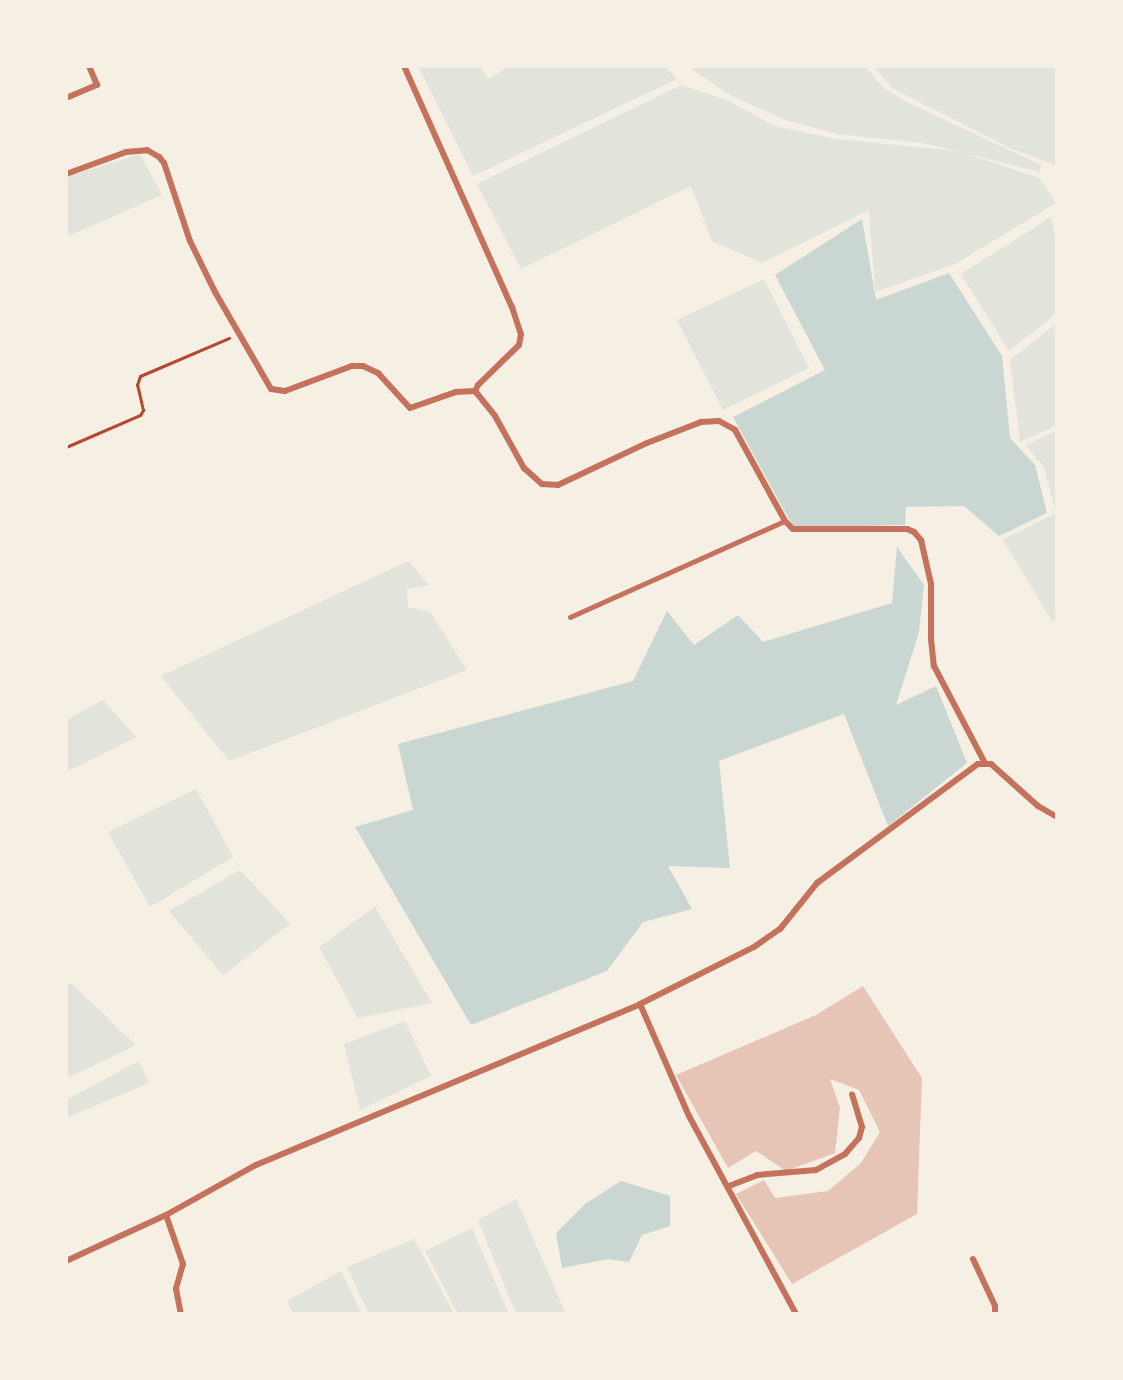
<!DOCTYPE html>
<style>
body{margin:0}
#map{position:relative;width:1123px;height:1380px;overflow:hidden;background:#f6efe4;font-family:Merriweather,serif}
div>[style]{position:absolute}
.green>*{inset:0;background:#e2e4dc}
.water>*{inset:0;background:#c9d6d2}
.building>*{inset:0;background:#e6c5b7}
.path>*{height:3px;margin:-1.5px;padding:0 1.5px;transform-origin:1.5px;border-radius:1.5px;background:#b5482f}
.service>*{height:4.5px;margin:-2.25px;padding:0 2.25px;transform-origin:2.25px;border-radius:2.25px;background:#c5725c}
.minor>*{height:6px;margin:-3px;padding:0 3px;transform-origin:3px;border-radius:3px;background:#c5725c}
span{translate:-50% -50%;white-space:nowrap;text-align:center;line-height:1.15;-webkit-text-stroke:6px #f6efe4;paint-order:stroke}
.frame{position:absolute;inset:0;border:68px solid #f6efe4;pointer-events:none}
</style>
<div id="map">
<div class="green">
<div style="clip-path:polygon(418px 66px,480px 66px,489px 79px,509px 66px,665px 66px,677px 79px,473px 176px)"></div>
<div style="clip-path:polygon(687px 66px,865px 66px,884px 88px,907px 102px,1041px 165px,1040px 172px,964px 153px,1039px 178px,1056px 203px,955px 264px,875px 292px,869px 210px,762px 263px,712px 241px,691px 186px,521px 269px,477px 184px,681px 85px,727px 100px,775px 126px,835px 139px,956px 151px,922px 143px,838px 134px,785px 120px,730px 95px)"></div>
<div style="clip-path:polygon(873px 66px,1057px 66px,1057px 166px,1010px 148px,892px 88px)"></div>
<div style="clip-path:polygon(140px 154px,162px 195px,66px 237px,66px 177px)"></div>
<div style="clip-path:polygon(1051px 217px,1057px 245px,1057px 313px,1009px 351px,961px 274px)"></div>
<div style="clip-path:polygon(764px 279px,809px 368px,723px 410px,677px 320px)"></div>
<div style="clip-path:polygon(1057px 323px,1057px 425px,1020px 442px,1010px 360px)"></div>
<div style="clip-path:polygon(1057px 431px,1057px 619px,1052px 621px,1003px 540px,1056px 513px,1044px 467px,1025px 445px)"></div>
<div style="clip-path:polygon(408px 561px,429px 585px,407px 589px,408px 607px,430px 612px,467px 670px,229px 761px,161px 676px)"></div>
<div style="clip-path:polygon(103px 700px,136px 737px,68px 771px,66px 720px)"></div>
<div style="clip-path:polygon(196px 789px,233px 857px,150px 907px,108px 832px)"></div>
<div style="clip-path:polygon(240px 870px,290px 924px,223px 975px,169px 911px)"></div>
<div style="clip-path:polygon(375px 907px,432px 1003px,358px 1018px,319px 947px)"></div>
<div style="clip-path:polygon(71px 983px,136px 1045px,66px 1079px,66px 986px)"></div>
<div style="clip-path:polygon(405px 1021px,431px 1076px,360px 1110px,344px 1044px)"></div>
<div style="clip-path:polygon(139px 1061px,149px 1083px,66px 1118px,66px 1100px)"></div>
<div style="clip-path:polygon(516px 1199px,566px 1314px,516px 1314px,478px 1220px)"></div>
<div style="clip-path:polygon(472px 1228px,509px 1314px,458px 1314px,425px 1251px)"></div>
<div style="clip-path:polygon(414px 1239px,454px 1314px,369px 1314px,347px 1267px)"></div>
<div style="clip-path:polygon(341px 1271px,362px 1314px,293px 1314px,287px 1301px)"></div>
</div>
<div class="water">
<div style="clip-path:polygon(862px 219px,876px 300px,949px 273px,1002px 356px,1010px 438px,1035px 465px,1047px 513px,999px 536px,964px 506px,906px 507px,905px 525px,794px 528px,733px 417px,825px 370px,775px 275px)"></div>
<div style="clip-path:polygon(897px 547px,924px 585px,919px 632px,896px 705px,936px 686px,967px 763px,888px 826px,844px 714px,719px 761px,730px 868px,668px 866px,692px 909px,643px 922px,607px 971px,471px 1025px,355px 827px,413px 810px,398px 744px,633px 681px,667px 611px,694px 645px,738px 615px,763px 642px,892px 603px)"></div>
<div style="clip-path:polygon(621px 1181px,670px 1196px,670px 1226px,642px 1235px,629px 1262px,608px 1259px,562px 1268px,556px 1233px,585px 1204px)"></div>
</div>
<div class="building">
<div style="clip-path:polygon(863px 986px,922px 1078px,917px 1214px,792px 1284px,736px 1194px,764px 1180px,775px 1198px,828px 1191px,861px 1163px,880px 1132px,859px 1090px,830px 1079px,840px 1108px,835px 1153px,786px 1171px,756px 1151px,728px 1168px,676px 1075px,816px 1015px)"></div>
</div>
<div class="path">
<div style="left:66px;top:447px;width:81px;rotate:-23.4deg"></div>
<div style="left:140px;top:415px;width:6px;rotate:-59deg"></div>
<div style="left:143px;top:410px;width:26px;rotate:-103deg"></div>
<div style="left:137px;top:385px;width:9px;rotate:-72deg"></div>
<div style="left:140px;top:376px;width:97px;rotate:-23.1deg"></div>
</div>
<div class="service">
<div style="left:570px;top:617px;width:235px;rotate:-24.1deg"></div>
</div>
<div class="minor">
<div style="left:404px;top:66px;width:264px;rotate:65.9deg"></div>
<div style="left:512px;top:307px;width:28px;rotate:72deg"></div>
<div style="left:521px;top:334px;width:11px;rotate:100deg"></div>
<div style="left:519px;top:345px;width:57px;rotate:135.7deg"></div>
<div style="left:478px;top:385px;width:7px;rotate:117deg"></div>
<div style="left:475px;top:391px;width:32px;rotate:51deg"></div>
<div style="left:495px;top:416px;width:60px;rotate:60.9deg"></div>
<div style="left:524px;top:468px;width:24px;rotate:42deg"></div>
<div style="left:542px;top:484px;width:16px;rotate:4deg"></div>
<div style="left:558px;top:485px;width:98px;rotate:-25.3deg"></div>
<div style="left:647px;top:443px;width:58px;rotate:-21.3deg"></div>
<div style="left:701px;top:422px;width:18px;rotate:-3deg"></div>
<div style="left:719px;top:421px;width:18px;rotate:29deg"></div>
<div style="left:735px;top:430px;width:104px;rotate:61.2deg"></div>
<div style="left:785px;top:521px;width:11px;rotate:45deg"></div>
<div style="left:793px;top:529px;width:114px"></div>
<div style="left:907px;top:529px;width:8px;rotate:23deg"></div>
<div style="left:914px;top:532px;width:11px;rotate:49deg"></div>
<div style="left:921px;top:540px;width:45px;rotate:77.2deg"></div>
<div style="left:931px;top:584px;width:55px;rotate:90deg"></div>
<div style="left:931px;top:639px;width:27px;rotate:84deg"></div>
<div style="left:934px;top:666px;width:110px;rotate:62.3deg"></div>
<div style="left:66px;top:98px;width:34px;rotate:-23deg"></div>
<div style="left:97px;top:85px;width:21px;rotate:-113deg"></div>
<div style="left:66px;top:174px;width:64px;rotate:-20.1deg"></div>
<div style="left:126px;top:152px;width:21px;rotate:-5deg"></div>
<div style="left:147px;top:150px;width:14px;rotate:30deg"></div>
<div style="left:159px;top:157px;width:8px;rotate:50deg"></div>
<div style="left:164px;top:163px;width:82px;rotate:71.6deg"></div>
<div style="left:190px;top:241px;width:57px;rotate:63.9deg"></div>
<div style="left:215px;top:292px;width:112px;rotate:60deg"></div>
<div style="left:271px;top:389px;width:14px;rotate:8deg"></div>
<div style="left:285px;top:391px;width:72px;rotate:-20.5deg"></div>
<div style="left:352px;top:366px;width:11px"></div>
<div style="left:363px;top:366px;width:17px;rotate:25deg"></div>
<div style="left:378px;top:373px;width:47px;rotate:47.6deg"></div>
<div style="left:410px;top:408px;width:49px;rotate:-19.2deg"></div>
<div style="left:456px;top:392px;width:19px;rotate:-3deg"></div>
<div style="left:640px;top:1004px;width:122px;rotate:66.4deg"></div>
<div style="left:689px;top:1116px;width:225px;rotate:61.6deg"></div>
<div style="left:729px;top:1186px;width:30px;rotate:-21deg"></div>
<div style="left:757px;top:1175px;width:59px;rotate:-4.8deg"></div>
<div style="left:816px;top:1170px;width:33px;rotate:-29deg"></div>
<div style="left:845px;top:1154px;width:21px;rotate:-49deg"></div>
<div style="left:859px;top:1138px;width:11px;rotate:-75deg"></div>
<div style="left:862px;top:1127px;width:34px;rotate:-107deg"></div>
<div style="left:166px;top:1215px;width:52px;rotate:70.9deg"></div>
<div style="left:183px;top:1264px;width:26px;rotate:106deg"></div>
<div style="left:176px;top:1289px;width:25px;rotate:79deg"></div>
<div style="left:973px;top:1259px;width:52px;rotate:64.9deg"></div>
<div style="left:995px;top:1306px;width:8px;rotate:90deg"></div>
<div style="left:66px;top:1261px;width:110px;rotate:-24.7deg"></div>
<div style="left:166px;top:1215px;width:103px;rotate:-29.1deg"></div>
<div style="left:256px;top:1165px;width:416px;rotate:-22.7deg"></div>
<div style="left:640px;top:1004px;width:127px;rotate:-26.6deg"></div>
<div style="left:754px;top:947px;width:32px;rotate:-35deg"></div>
<div style="left:780px;top:929px;width:59px;rotate:-51.2deg"></div>
<div style="left:817px;top:883px;width:200px;rotate:-36.5deg"></div>
<div style="left:978px;top:764px;width:13px"></div>
<div style="left:991px;top:764px;width:63px;rotate:41.8deg"></div>
<div style="left:1038px;top:806px;width:22px;rotate:30deg"></div>
</div>
<div class="frame"></div>
</div>
